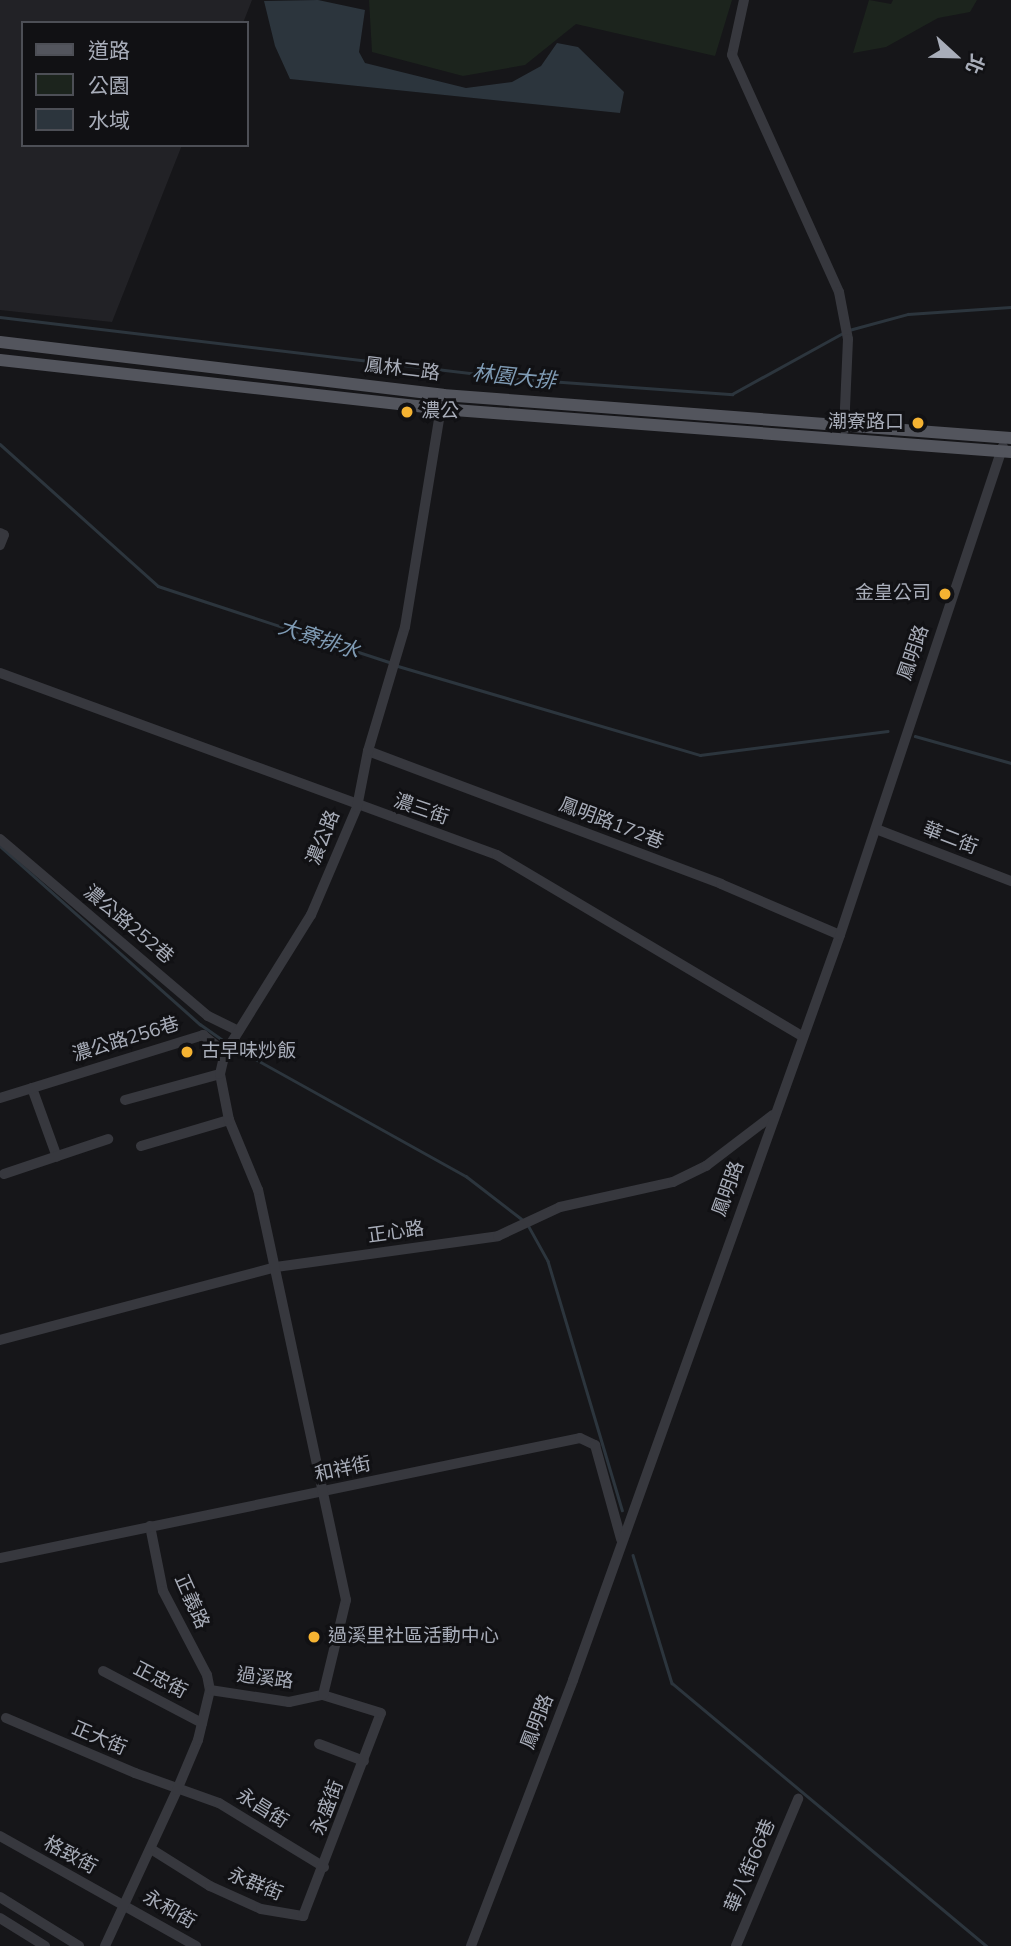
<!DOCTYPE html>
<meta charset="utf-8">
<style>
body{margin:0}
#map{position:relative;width:1011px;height:1946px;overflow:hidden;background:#161619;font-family:"Nunito Sans","Noto Sans TC",sans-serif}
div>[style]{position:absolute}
.built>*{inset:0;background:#222226}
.green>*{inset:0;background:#1c241d}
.water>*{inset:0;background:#2c353d}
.stream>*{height:2.5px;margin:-1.25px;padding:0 1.25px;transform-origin:1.25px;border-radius:1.25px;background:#2c353d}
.minor>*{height:10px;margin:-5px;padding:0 5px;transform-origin:5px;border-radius:5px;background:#37383e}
.major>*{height:12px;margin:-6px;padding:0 6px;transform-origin:6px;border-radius:6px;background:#53555d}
.dots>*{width:19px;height:19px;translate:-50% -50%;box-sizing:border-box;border:4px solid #111114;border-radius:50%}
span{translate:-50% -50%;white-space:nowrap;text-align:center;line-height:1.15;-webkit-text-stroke:6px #111114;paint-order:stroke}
.street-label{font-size:19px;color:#a8adb9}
.poi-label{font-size:19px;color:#a8adb9}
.left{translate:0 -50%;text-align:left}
.right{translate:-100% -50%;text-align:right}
.water-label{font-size:21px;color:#7f9bb4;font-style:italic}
.legend{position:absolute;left:21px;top:21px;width:228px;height:126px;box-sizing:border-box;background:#111114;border:2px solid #4d4f56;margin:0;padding:9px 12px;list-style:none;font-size:21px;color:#a8adb9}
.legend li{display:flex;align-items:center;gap:14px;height:35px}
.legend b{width:35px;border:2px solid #4d4f56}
.north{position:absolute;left:920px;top:21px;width:70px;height:70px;-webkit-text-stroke:5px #111114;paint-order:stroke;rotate:112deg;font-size:19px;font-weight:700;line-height:28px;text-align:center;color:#a8adb9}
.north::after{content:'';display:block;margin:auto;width:24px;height:32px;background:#a8adb9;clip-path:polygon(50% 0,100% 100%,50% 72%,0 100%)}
</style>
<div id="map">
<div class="built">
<div style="clip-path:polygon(0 0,252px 0,243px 23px,23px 23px,23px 145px,182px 145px,112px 322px,0 310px)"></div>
</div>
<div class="green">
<div style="clip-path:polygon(369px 0,732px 0,715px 56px,576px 24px,525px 65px,463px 76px,372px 52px)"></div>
<div style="clip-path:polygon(869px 0,891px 4px,893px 0,977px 0,970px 12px,938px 18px,886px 47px,853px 53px)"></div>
</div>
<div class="water">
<div style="clip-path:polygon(318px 0,365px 10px,359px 52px,365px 63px,466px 88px,512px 82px,541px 66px,557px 43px,578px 47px,624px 92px,620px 113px,290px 79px,275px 46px,264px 1px)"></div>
</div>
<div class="stream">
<div style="left:0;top:317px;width:525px;rotate:6.79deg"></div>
<div style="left:521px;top:379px;width:212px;rotate:4.1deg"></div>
<div style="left:732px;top:394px;width:127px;rotate:-28.8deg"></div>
<div style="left:849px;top:330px;width:61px;rotate:-15.2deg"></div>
<div style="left:908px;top:314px;width:103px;rotate:-3.9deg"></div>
<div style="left:0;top:444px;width:212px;rotate:41.9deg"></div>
<div style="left:158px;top:586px;width:246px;rotate:18.2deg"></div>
<div style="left:398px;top:666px;width:315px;rotate:16.4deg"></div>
<div style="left:700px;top:755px;width:189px;rotate:-7.3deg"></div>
<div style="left:915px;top:736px;width:100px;rotate:15.7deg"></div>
<div style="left:0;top:846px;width:268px;rotate:41.7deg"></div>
<div style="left:200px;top:1024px;width:33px;rotate:35deg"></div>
<div style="left:232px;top:1046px;width:268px;rotate:29.1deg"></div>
<div style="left:466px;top:1176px;width:72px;rotate:37.7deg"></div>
<div style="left:528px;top:1225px;width:41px;rotate:60.9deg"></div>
<div style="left:548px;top:1261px;width:260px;rotate:73.4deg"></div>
<div style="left:633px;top:1555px;width:134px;rotate:73.1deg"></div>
<div style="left:672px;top:1683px;width:410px;rotate:39.9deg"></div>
</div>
<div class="minor">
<div style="left:744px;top:0;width:56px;rotate:102.3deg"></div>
<div style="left:732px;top:55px;width:260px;rotate:65.7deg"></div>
<div style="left:839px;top:292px;width:48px;rotate:79.2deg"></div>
<div style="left:848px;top:339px;width:91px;rotate:92.5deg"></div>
<div style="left:0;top:533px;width:4px;rotate:27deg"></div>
<div style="left:4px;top:535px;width:11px;rotate:112deg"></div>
<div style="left:0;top:673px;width:529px;rotate:20.11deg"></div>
<div style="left:497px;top:855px;width:356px;rotate:30.7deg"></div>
<div style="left:368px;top:751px;width:377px;rotate:20.6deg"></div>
<div style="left:721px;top:884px;width:129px;rotate:23.2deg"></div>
<div style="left:876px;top:829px;width:145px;rotate:21.1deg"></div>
<div style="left:0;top:839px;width:273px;rotate:40.4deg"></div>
<div style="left:208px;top:1016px;width:34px;rotate:26deg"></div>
<div style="left:32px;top:1088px;width:73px;rotate:70.1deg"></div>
<div style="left:0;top:1098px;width:213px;rotate:-17.2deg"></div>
<div style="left:203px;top:1035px;width:28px;rotate:39deg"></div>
<div style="left:125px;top:1100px;width:98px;rotate:-15.3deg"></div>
<div style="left:141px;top:1146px;width:92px;rotate:-16.5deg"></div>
<div style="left:4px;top:1174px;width:110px;rotate:-18.6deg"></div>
<div style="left:0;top:1340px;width:285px;rotate:-14.8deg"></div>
<div style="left:276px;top:1267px;width:224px;rotate:-7.9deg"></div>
<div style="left:498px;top:1236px;width:68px;rotate:-25.1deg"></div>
<div style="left:560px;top:1207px;width:116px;rotate:-12.5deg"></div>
<div style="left:673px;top:1182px;width:37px;rotate:-26deg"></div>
<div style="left:706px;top:1166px;width:84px;rotate:-37.3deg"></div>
<div style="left:150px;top:1526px;width:66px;rotate:78.7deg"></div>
<div style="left:163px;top:1591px;width:95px;rotate:62.4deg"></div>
<div style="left:207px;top:1675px;width:15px;rotate:79deg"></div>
<div style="left:0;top:1558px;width:592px;rotate:-11.69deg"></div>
<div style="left:580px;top:1438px;width:17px;rotate:25deg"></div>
<div style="left:595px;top:1445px;width:98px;rotate:74.5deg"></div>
<div style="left:103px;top:1671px;width:112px;rotate:27.7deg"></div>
<div style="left:6px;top:1718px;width:140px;rotate:23.1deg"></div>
<div style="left:135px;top:1773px;width:89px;rotate:19.7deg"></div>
<div style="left:219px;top:1803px;width:123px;rotate:31.4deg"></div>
<div style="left:319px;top:1744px;width:48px;rotate:20.7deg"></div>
<div style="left:0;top:1836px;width:225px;rotate:29.3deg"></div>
<div style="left:151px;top:1849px;width:70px;rotate:32.1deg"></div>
<div style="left:210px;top:1886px;width:56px;rotate:24.3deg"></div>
<div style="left:261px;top:1909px;width:43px;rotate:9.5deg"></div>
<div style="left:303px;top:1916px;width:217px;rotate:-69deg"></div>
<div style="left:381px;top:1713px;width:61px;rotate:-162.8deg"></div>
<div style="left:0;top:1897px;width:93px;rotate:31.8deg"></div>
<div style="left:0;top:1918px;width:53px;rotate:31.9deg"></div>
<div style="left:105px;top:1946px;width:172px;rotate:-65.2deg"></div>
<div style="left:177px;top:1790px;width:54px;rotate:-67.2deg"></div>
<div style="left:198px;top:1740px;width:51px;rotate:-76.5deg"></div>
<div style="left:210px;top:1690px;width:80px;rotate:8.6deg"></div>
<div style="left:289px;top:1702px;width:35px;rotate:-12deg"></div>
<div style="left:323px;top:1695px;width:98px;rotate:-76.4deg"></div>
<div style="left:346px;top:1600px;width:419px;rotate:-102.1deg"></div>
<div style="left:258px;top:1190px;width:76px;rotate:-112.5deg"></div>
<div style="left:229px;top:1120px;width:47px;rotate:-101.1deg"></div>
<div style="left:220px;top:1074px;width:22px;rotate:-77deg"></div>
<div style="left:225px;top:1053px;width:163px;rotate:-58.1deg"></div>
<div style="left:311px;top:915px;width:117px;rotate:-66.9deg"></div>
<div style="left:357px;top:807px;width:57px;rotate:-78.9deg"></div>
<div style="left:368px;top:751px;width:129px;rotate:-73.4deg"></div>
<div style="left:405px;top:627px;width:235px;rotate:-80.7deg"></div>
<div style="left:471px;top:1946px;width:285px;rotate:-69deg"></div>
<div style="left:573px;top:1680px;width:791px;rotate:-70.28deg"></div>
<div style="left:840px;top:935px;width:515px;rotate:-71.57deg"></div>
<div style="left:736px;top:1946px;width:160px;rotate:-67.1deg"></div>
</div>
<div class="major">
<div style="left:0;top:342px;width:446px;rotate:6.8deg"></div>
<div style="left:443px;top:395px;width:570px;rotate:4.33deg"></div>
<div style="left:0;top:360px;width:444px;rotate:6.3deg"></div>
<div style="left:441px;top:409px;width:572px;rotate:4.31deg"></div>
</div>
<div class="dots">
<div style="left:407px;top:412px;background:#f5b332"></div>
<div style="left:918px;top:423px;background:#f5b332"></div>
<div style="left:945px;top:594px;background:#f5b332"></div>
<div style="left:187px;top:1052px;background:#f5b332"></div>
<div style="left:314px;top:1637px;background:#f5b332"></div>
</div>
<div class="street-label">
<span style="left:402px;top:370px;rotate:7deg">鳳林二路</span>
<span style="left:914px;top:653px;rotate:-71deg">鳳明路</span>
<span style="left:421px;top:810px;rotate:19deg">濃三街</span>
<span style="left:611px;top:824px;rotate:21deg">鳳明路172巷</span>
<span style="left:324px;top:838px;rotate:-68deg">濃公路</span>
<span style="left:950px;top:839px;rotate:21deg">華二街</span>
<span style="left:128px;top:925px;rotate:40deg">濃公路252巷</span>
<span style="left:126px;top:1040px;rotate:-17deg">濃公路256巷</span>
<span style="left:729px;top:1189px;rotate:-70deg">鳳明路</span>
<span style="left:396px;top:1233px;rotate:-8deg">正心路</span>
<span style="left:343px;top:1470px;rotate:-12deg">和祥街</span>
<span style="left:191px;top:1602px;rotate:66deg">正義路</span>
<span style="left:265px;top:1679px;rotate:7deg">過溪路</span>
<span style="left:160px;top:1681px;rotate:27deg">正忠街</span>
<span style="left:538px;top:1722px;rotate:-69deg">鳳明路</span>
<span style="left:99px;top:1739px;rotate:23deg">正大街</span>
<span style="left:328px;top:1808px;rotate:-69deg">永盛街</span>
<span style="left:262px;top:1809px;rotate:32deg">永昌街</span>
<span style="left:70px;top:1856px;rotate:28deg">格致街</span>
<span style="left:751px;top:1866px;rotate:-67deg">華八街66巷</span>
<span style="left:255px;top:1885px;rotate:22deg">永群街</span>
<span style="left:169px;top:1910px;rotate:30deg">永和街</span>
</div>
<div class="poi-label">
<span class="left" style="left:421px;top:412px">濃公</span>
<span class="right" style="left:904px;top:423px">潮寮路口</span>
<span class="right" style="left:931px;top:594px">金皇公司</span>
<span class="left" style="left:201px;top:1052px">古早味炒飯</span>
<span class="left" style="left:328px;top:1637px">過溪里社區活動中心</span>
</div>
<div class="water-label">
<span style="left:514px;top:377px;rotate:6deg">林園大排</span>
<span style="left:319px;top:639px;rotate:18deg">大寮排水</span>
</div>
<ul class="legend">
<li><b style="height:9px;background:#53555d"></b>道路</li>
<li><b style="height:19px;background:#1c241d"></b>公園</li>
<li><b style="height:19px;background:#2c353d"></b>水域</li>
</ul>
<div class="north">北</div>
</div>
